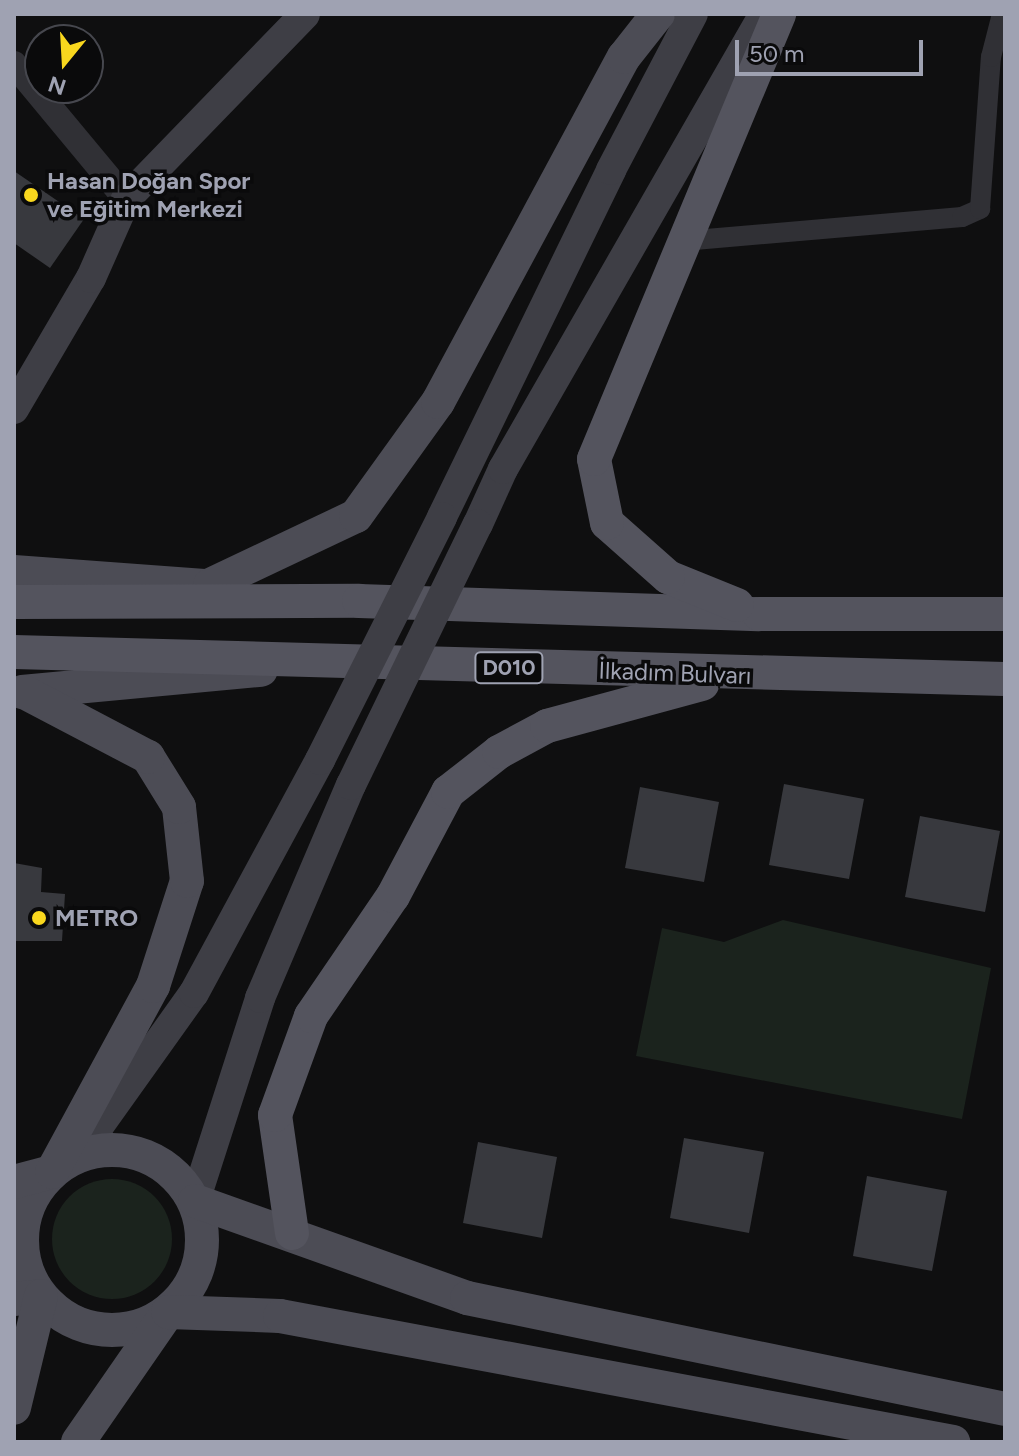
<!DOCTYPE html>
<meta charset="utf-8">
<style>
body{margin:0}
#map{position:relative;width:1019px;height:1456px;overflow:hidden;background:#0f0f10;font-family:Figtree,sans-serif}
div>[style]{position:absolute}
.green>*{inset:0;background:#1b231d}
.round{border-radius:50%}
.building>*{inset:0;background:#38393e}
.minor>*{height:20px;margin:-10px;padding:0 10px;transform-origin:10px;border-radius:10px;background:#303035}
.tertiary>*{height:26px;margin:-13px;padding:0 13px;transform-origin:13px;border-radius:13px;background:#303035}
.secondary>*{height:30px;margin:-15px;padding:0 15px;transform-origin:15px;border-radius:15px;background:#3e3e45}
.primary>*{height:34px;margin:-17px;padding:0 17px;transform-origin:17px;border-radius:17px;background:#4c4c55}
.primary>.ring{margin:-17px;padding:0;box-sizing:content-box;background:none;border:34px solid #4c4c55;border-radius:50%}
.trunk>*{height:34px;margin:-17px;padding:0 17px;transform-origin:17px;border-radius:17px;background:#54545e}
.secondary-bridge>*{height:30px;margin:-15px;padding:0 15px;transform-origin:15px;border-radius:15px;background:#3e3e45}
.dots>*{width:22px;height:22px;translate:-50% -50%;box-sizing:border-box;border:4px solid #0a0a0b;border-radius:50%}
span{translate:-50% -50%;white-space:nowrap;text-align:center;line-height:1.15;-webkit-text-stroke:7px #0a0a0b;paint-order:stroke}
.shield-label span{padding:2px 6px;background:#0a0a0b;border:2px solid;border-radius:6px;-webkit-text-stroke-width:0}
.shield-label{font-size:22px;color:#9fa2b2;font-weight:700}
.poi-label{font-size:24px;color:#9fa2b2;font-weight:700}
.left{translate:0 -50%;text-align:left}
.street-label{font-size:24px;color:#9fa2b2}
.frame{position:absolute;inset:0;border:16px solid #9fa2b2;pointer-events:none}
.north{position:absolute;left:24px;top:24px;width:80px;height:80px;box-sizing:border-box;background:#0a0a0b;border:2px solid #46474e;border-radius:50%;rotate:198deg;font-size:22px;font-weight:700;line-height:32px;text-align:center;color:#9fa2b2}
.north::after{content:'';display:block;margin:auto;width:28px;height:36px;background:#f9d71e;clip-path:polygon(50% 0,100% 100%,50% 72%,0 100%)}
.scale{position:absolute;left:735px;top:40px;width:188px;height:36px;box-sizing:border-box;border:4px solid #9fa2b2;border-top:0;padding-left:10px;font-size:24px;line-height:28px;white-space:nowrap;color:#9fa2b2;-webkit-text-stroke:6px #0a0a0b;paint-order:stroke}
</style>
<div id="map">
<div class="green">
<div style="clip-path:polygon(783px 920px,991px 968px,962px 1119px,636px 1056px,662px 928px,724px 942px)"></div>
<div class="round" style="left:52px;top:1179px;width:120px;height:120px"></div>
</div>
<div class="building">
<div style="clip-path:polygon(14px 171px,84px 219px,50px 268px,14px 243px)"></div>
<div style="clip-path:polygon(784px 784px,864px 799px,849px 879px,769px 865px)"></div>
<div style="clip-path:polygon(640px 787px,719px 802px,704px 882px,625px 868px)"></div>
<div style="clip-path:polygon(920px 816px,1000px 831px,985px 912px,905px 897px)"></div>
<div style="clip-path:polygon(14px 863px,42px 868px,41px 892px,65px 894px,62px 941px,14px 941px)"></div>
<div style="clip-path:polygon(684px 1138px,764px 1152px,749px 1233px,670px 1218px)"></div>
<div style="clip-path:polygon(478px 1142px,557px 1157px,542px 1238px,463px 1223px)"></div>
<div style="clip-path:polygon(867px 1176px,947px 1191px,932px 1271px,853px 1256px)"></div>
</div>
<div class="minor">
<div style="left:683px;top:241px;width:280px;rotate:-4.9deg"></div>
<div style="left:962px;top:217px;width:20px;rotate:-24deg"></div>
<div style="left:980px;top:209px;width:152px;rotate:-85.9deg"></div>
<div style="left:991px;top:57px;width:44px;rotate:-75.7deg"></div>
</div>
<div class="tertiary">
<div style="left:14px;top:64px;width:175px;rotate:50.3deg"></div>
</div>
<div class="secondary">
<div style="left:14px;top:409px;width:152px;rotate:-59.6deg"></div>
<div style="left:91px;top:278px;width:86px;rotate:-66.1deg"></div>
<div style="left:126px;top:199px;width:257px;rotate:-45.9deg"></div>
<div style="left:442px;top:517px;width:386px;rotate:-64deg"></div>
<div style="left:611px;top:170px;width:176px;rotate:-62.3deg"></div>
<div style="left:478px;top:524px;width:60px;rotate:-65.6deg"></div>
<div style="left:503px;top:469px;width:525px;rotate:-60.16deg"></div>
<div style="left:64px;top:1160px;width:49px;rotate:-44.2deg"></div>
<div style="left:99px;top:1126px;width:163px;rotate:-54.5deg"></div>
<div style="left:194px;top:993px;width:265px;rotate:-61.6deg"></div>
<div style="left:195px;top:1201px;width:213px;rotate:-72.2deg"></div>
<div style="left:260px;top:998px;width:232px;rotate:-66.9deg"></div>
</div>
<div class="primary">
<div style="left:14px;top:572px;width:218px;rotate:4.2deg"></div>
<div style="left:210px;top:585px;width:161px;rotate:-25.3deg"></div>
<div style="left:356px;top:516px;width:140px;rotate:-54.3deg"></div>
<div style="left:438px;top:402px;width:392px;rotate:-61.7deg"></div>
<div style="left:624px;top:57px;width:55px;rotate:-51.7deg"></div>
<div style="left:22px;top:692px;width:240px;rotate:-5.3deg"></div>
<div class="ring" style="left:22px;top:1150px;width:146px;height:146px"></div>
<div style="left:14px;top:1182px;width:39px;rotate:-15deg"></div>
<div style="left:52px;top:1172px;width:212px;rotate:-61.5deg"></div>
<div style="left:153px;top:986px;width:110px;rotate:-72.1deg"></div>
<div style="left:187px;top:881px;width:74px;rotate:-96.2deg"></div>
<div style="left:179px;top:807px;width:59px;rotate:-121.8deg"></div>
<div style="left:148px;top:757px;width:140px;rotate:-152.3deg"></div>
<div style="left:195px;top:1201px;width:289px;rotate:19.6deg"></div>
<div style="left:467px;top:1298px;width:549px;rotate:11.66deg"></div>
<div style="left:14px;top:1299px;width:27px;rotate:-6deg"></div>
<div style="left:41px;top:1296px;width:115px;rotate:103.6deg"></div>
<div style="left:78px;top:1442px;width:158px;rotate:-55.3deg"></div>
<div style="left:168px;top:1312px;width:112px;rotate:2deg"></div>
<div style="left:280px;top:1316px;width:685px;rotate:10.6deg"></div>
</div>
<div class="trunk">
<div style="left:14px;top:602px;width:345px;rotate:-0.2deg"></div>
<div style="left:359px;top:601px;width:400px;rotate:1.9deg"></div>
<div style="left:759px;top:614px;width:246px"></div>
<div style="left:737px;top:605px;width:74px;rotate:-157.9deg"></div>
<div style="left:668px;top:577px;width:81px;rotate:-138.5deg"></div>
<div style="left:607px;top:523px;width:65px;rotate:-101.5deg"></div>
<div style="left:594px;top:459px;width:482px;rotate:-67.4deg"></div>
<div style="left:14px;top:652px;width:991px;rotate:1.56deg"></div>
<div style="left:292px;top:1233px;width:119px;rotate:-98.2deg"></div>
<div style="left:275px;top:1115px;width:105px;rotate:-70deg"></div>
<div style="left:311px;top:1016px;width:145px;rotate:-55.7deg"></div>
<div style="left:393px;top:896px;width:118px;rotate:-62.1deg"></div>
<div style="left:448px;top:792px;width:65px;rotate:-38.1deg"></div>
<div style="left:499px;top:752px;width:55px;rotate:-28.4deg"></div>
<div style="left:547px;top:726px;width:161px;rotate:-15.2deg"></div>
</div>
<div class="secondary-bridge">
<div style="left:320px;top:760px;width:272px;rotate:-63.3deg"></div>
<div style="left:351px;top:785px;width:290px;rotate:-64.1deg"></div>
</div>
<div class="dots">
<div style="left:31px;top:195px;background:#f9d71e"></div>
<div style="left:39px;top:918px;background:#f9d71e"></div>
</div>
<div class="shield-label">
<span style="left:509px;top:668px">D010</span>
</div>
<div class="poi-label">
<span class="left" style="left:47px;top:195px">Hasan Doğan Spor<br>ve Eğitim Merkezi</span>
<span class="left" style="left:55px;top:918px">METRO</span>
</div>
<div class="street-label">
<span style="left:675px;top:673px;rotate:2deg">İlkadım Bulvarı</span>
</div>
<div class="frame"></div>
<div class="north">N</div>
<div class="scale">50 m</div>
</div>
